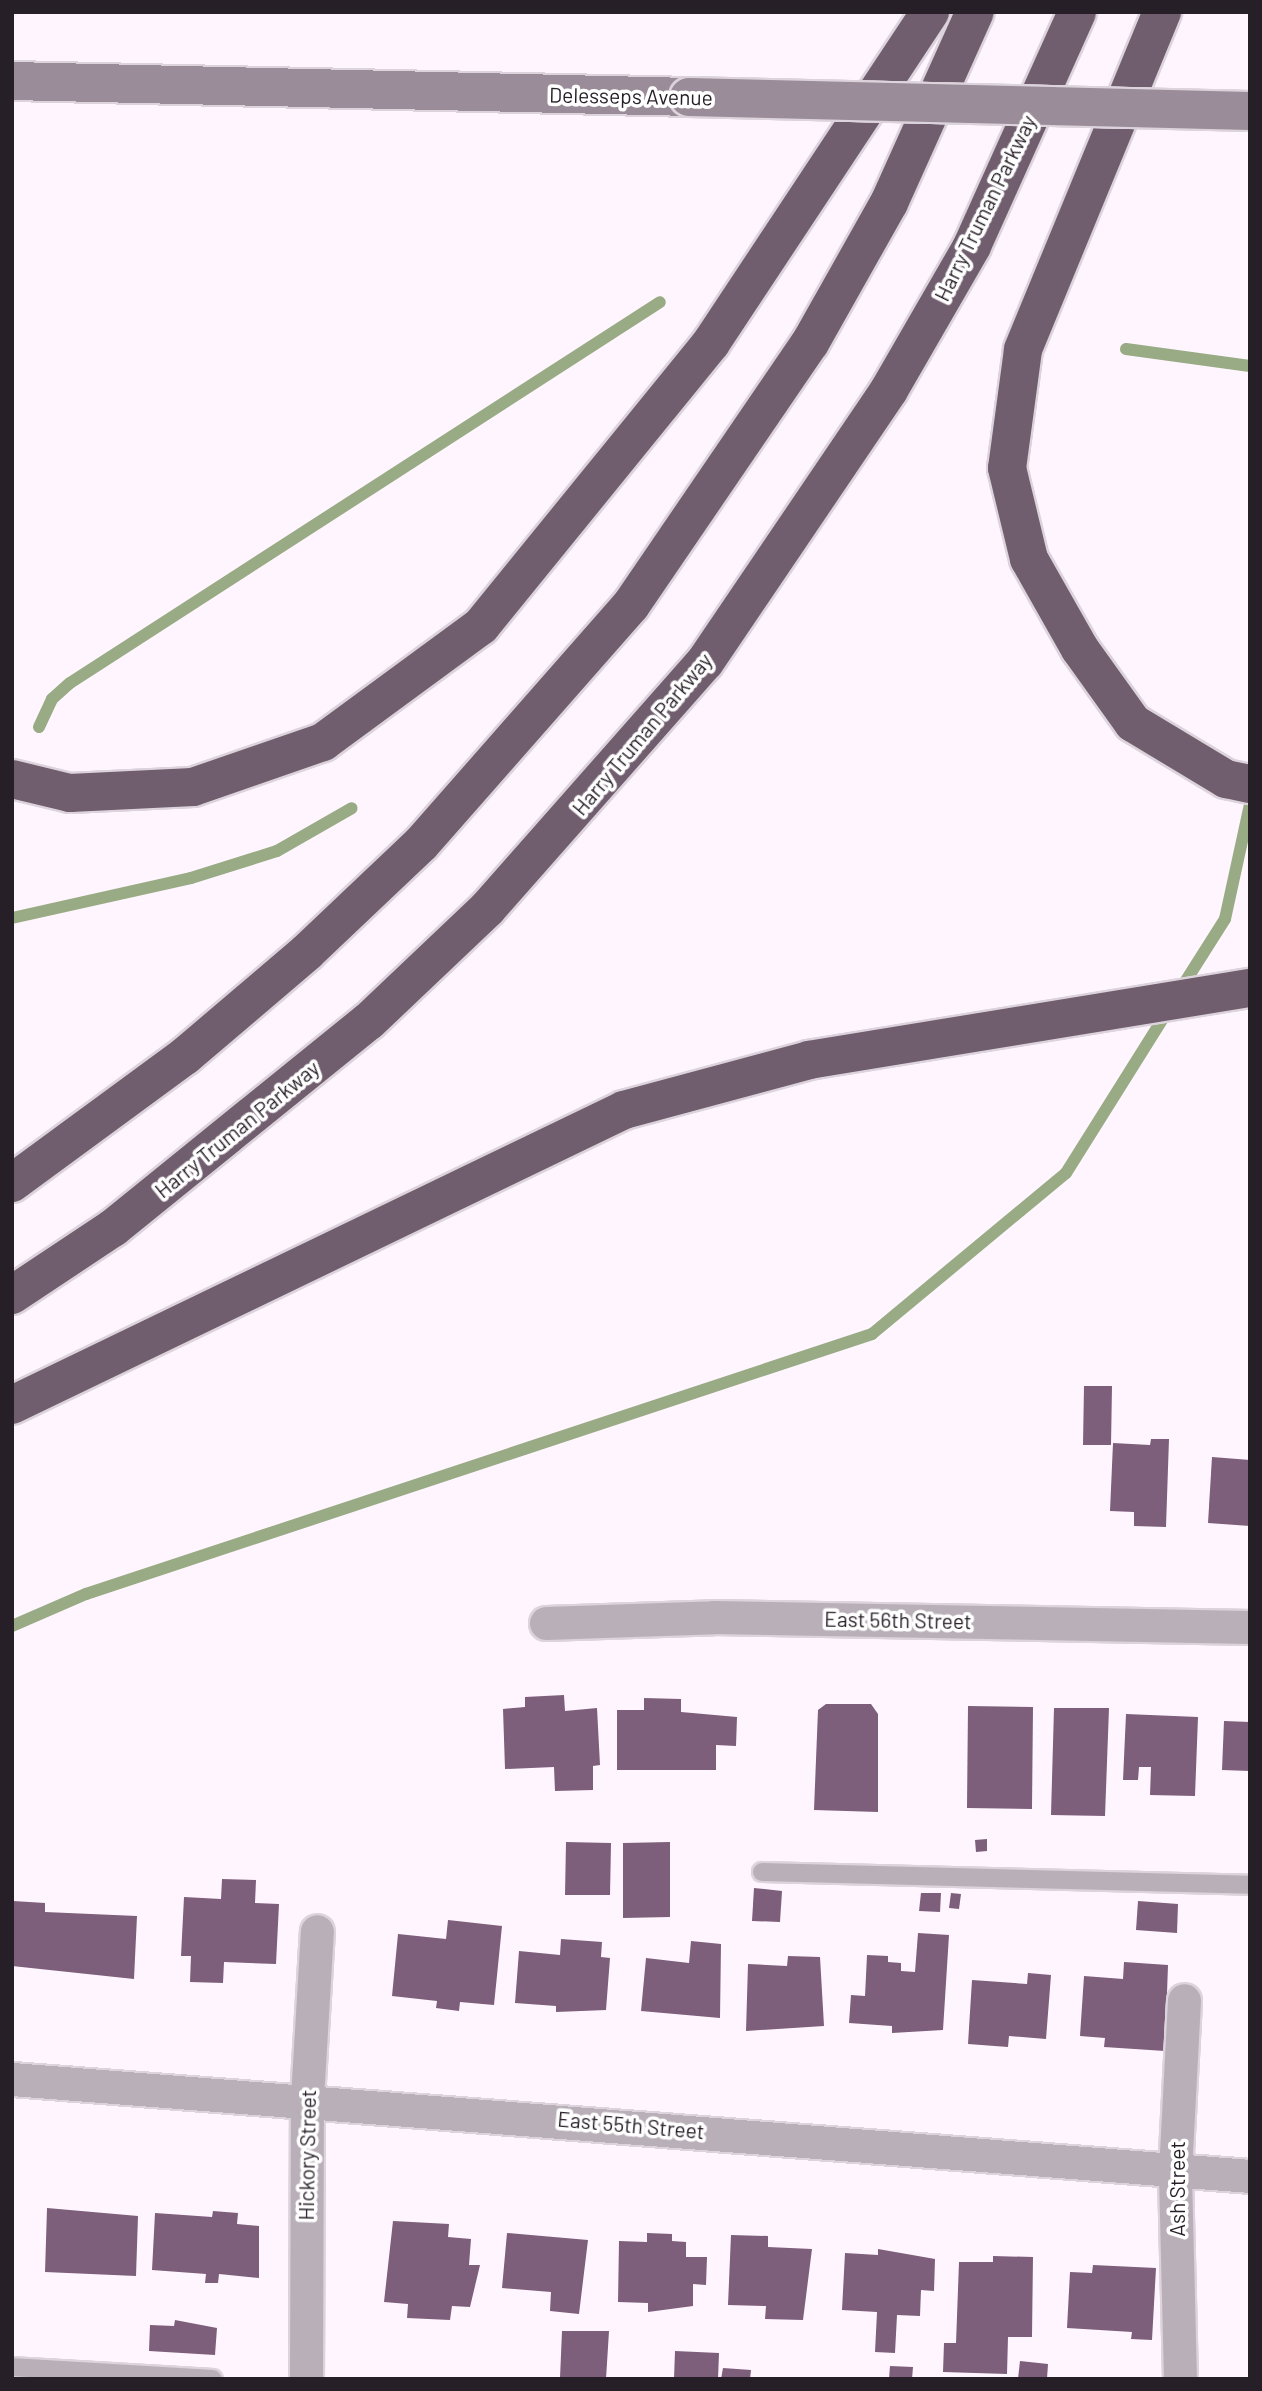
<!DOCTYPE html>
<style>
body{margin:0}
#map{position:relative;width:1262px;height:2391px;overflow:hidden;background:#fff5fe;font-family:Barlow,sans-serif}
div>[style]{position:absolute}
.stream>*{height:12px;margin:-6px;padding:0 6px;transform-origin:6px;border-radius:6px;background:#98ab84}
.building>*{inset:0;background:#7d5e7b}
.roads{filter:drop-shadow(2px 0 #dcd3dc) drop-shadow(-2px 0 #dcd3dc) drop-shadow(0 2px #dcd3dc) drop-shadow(0 -2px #dcd3dc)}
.lane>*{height:18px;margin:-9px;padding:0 9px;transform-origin:9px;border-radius:9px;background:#b9afb8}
.street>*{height:33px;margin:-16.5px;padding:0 16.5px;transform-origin:16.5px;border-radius:16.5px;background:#b9afb8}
.secondary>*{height:38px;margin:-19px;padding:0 19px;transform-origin:19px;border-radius:19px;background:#9a8c98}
.highway>*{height:38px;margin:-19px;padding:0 19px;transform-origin:19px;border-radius:19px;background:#705d6e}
.bridges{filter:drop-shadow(2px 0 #dcd3dc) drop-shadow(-2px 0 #dcd3dc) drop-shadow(0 2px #dcd3dc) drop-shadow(0 -2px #dcd3dc)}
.secondary-bridge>*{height:38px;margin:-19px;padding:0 19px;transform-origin:19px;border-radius:19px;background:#9a8c98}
span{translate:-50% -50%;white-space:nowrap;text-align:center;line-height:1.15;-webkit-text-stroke:7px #fff;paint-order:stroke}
.street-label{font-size:21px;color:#271f27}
.frame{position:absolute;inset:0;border:14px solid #271f27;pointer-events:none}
</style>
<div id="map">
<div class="stream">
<div style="left:1126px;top:349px;width:125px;rotate:7.8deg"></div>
<div style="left:39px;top:727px;width:31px;rotate:-65deg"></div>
<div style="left:52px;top:699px;width:24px;rotate:-42deg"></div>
<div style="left:70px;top:683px;width:702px;rotate:-32.85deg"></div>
<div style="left:12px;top:918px;width:183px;rotate:-12.6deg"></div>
<div style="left:191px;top:878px;width:90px;rotate:-17.4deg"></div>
<div style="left:277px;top:851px;width:86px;rotate:-29.8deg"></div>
<div style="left:1180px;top:990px;width:84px;rotate:-57.6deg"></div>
<div style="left:1225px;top:919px;width:118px;rotate:-77.7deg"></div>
<div style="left:12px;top:1626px;width:81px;rotate:-23.4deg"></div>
<div style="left:86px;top:1594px;width:828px;rotate:-18.3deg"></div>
<div style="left:872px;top:1334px;width:252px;rotate:-39.7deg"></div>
<div style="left:1066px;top:1173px;width:194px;rotate:-57.9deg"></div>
</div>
<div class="building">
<div style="clip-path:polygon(1084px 1386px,1112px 1386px,1111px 1445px,1083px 1445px)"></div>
<div style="clip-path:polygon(1151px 1439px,1169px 1439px,1166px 1527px,1134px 1526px,1134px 1512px,1110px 1511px,1113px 1443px,1150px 1445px)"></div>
<div style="clip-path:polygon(1212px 1457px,1250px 1460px,1250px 1526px,1208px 1523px)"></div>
<div style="clip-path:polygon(564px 1695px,565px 1711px,597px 1708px,600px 1765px,593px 1766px,593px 1790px,555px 1791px,554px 1767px,505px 1769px,503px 1709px,525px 1707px,525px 1697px)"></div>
<div style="clip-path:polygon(644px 1698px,681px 1699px,681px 1712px,737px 1717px,736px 1746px,716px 1745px,716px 1770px,617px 1770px,617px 1710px,644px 1710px)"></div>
<div style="clip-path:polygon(826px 1704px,871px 1704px,878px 1714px,878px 1812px,814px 1810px,818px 1710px)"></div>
<div style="clip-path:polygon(968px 1706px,1033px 1707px,1032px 1809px,967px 1808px)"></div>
<div style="clip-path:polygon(1054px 1708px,1109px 1708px,1105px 1816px,1051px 1815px)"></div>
<div style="clip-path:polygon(1126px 1714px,1198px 1717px,1195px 1796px,1150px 1795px,1151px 1767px,1139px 1767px,1138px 1780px,1123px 1780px)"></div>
<div style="clip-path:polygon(1224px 1721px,1250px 1722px,1250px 1771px,1222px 1770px)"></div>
<div style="clip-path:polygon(987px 1839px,987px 1851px,976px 1852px,975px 1840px)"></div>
<div style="clip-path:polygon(566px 1842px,611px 1843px,610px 1895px,565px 1895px)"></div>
<div style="clip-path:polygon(670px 1842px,670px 1917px,623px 1918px,623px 1843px)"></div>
<div style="clip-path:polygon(222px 1879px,256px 1880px,255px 1903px,279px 1904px,276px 1964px,224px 1962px,223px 1983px,190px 1982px,191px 1956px,181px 1956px,184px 1897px,221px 1899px)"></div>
<div style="clip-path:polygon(754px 1888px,782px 1891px,780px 1922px,752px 1921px)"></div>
<div style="clip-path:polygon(921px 1893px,941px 1893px,940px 1912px,919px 1911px)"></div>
<div style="clip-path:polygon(951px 1893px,961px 1894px,959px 1909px,949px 1908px)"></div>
<div style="clip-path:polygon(13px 1901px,45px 1903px,45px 1912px,137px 1916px,134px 1979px,12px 1966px)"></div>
<div style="clip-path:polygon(1138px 1901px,1178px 1904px,1177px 1933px,1136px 1930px)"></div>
<div style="clip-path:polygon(448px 1920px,502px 1926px,494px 2005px,460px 2002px,459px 2011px,436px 2008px,437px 2001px,392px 1996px,398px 1934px,446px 1939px)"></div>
<div style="clip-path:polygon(918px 1933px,949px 1935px,943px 2030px,892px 2033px,892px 2026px,849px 2023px,851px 1995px,865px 1996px,867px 1955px,888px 1956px,888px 1962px,901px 1963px,901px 1971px,915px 1972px)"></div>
<div style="clip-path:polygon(561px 1939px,602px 1942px,601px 1957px,610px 1958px,606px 2010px,556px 2012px,556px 2006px,515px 2003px,519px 1951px,560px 1955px)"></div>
<div style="clip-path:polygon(691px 1941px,721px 1944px,720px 2018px,641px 2011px,646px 1958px,689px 1963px)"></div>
<div style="clip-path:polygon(788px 1956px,820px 1957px,824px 2026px,746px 2031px,748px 1964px,787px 1966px)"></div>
<div style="clip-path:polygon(1124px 1962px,1168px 1965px,1165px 2051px,1104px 2047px,1105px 2038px,1080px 2036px,1084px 1976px,1123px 1979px)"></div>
<div style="clip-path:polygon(1028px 1973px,1051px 1975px,1046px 2039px,1009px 2036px,1008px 2047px,968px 2044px,972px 1980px,1027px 1984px)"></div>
<div style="clip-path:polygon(47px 2208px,138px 2216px,136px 2276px,45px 2272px)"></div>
<div style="clip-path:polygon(213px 2211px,238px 2213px,237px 2224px,259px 2226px,259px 2278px,219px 2274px,218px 2283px,205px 2283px,206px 2274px,152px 2270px,155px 2213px,212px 2217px)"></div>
<div style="clip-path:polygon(393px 2221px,449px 2224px,448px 2237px,471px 2239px,469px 2265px,480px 2265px,470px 2307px,452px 2306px,450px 2320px,407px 2318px,408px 2304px,384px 2302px)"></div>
<div style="clip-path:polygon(507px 2233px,588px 2240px,579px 2314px,550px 2311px,551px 2292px,502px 2288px)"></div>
<div style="clip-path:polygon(647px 2233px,672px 2234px,672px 2241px,686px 2242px,686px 2257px,707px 2257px,706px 2285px,693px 2284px,693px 2306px,648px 2312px,648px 2303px,618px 2302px,619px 2241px,647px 2242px)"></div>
<div style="clip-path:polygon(731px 2235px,768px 2236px,768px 2247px,812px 2249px,803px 2320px,765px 2319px,766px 2306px,728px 2305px)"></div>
<div style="clip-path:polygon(878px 2249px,935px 2259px,934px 2291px,921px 2290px,920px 2316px,897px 2315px,895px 2353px,875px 2352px,877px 2312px,842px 2310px,845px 2253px,878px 2255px)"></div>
<div style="clip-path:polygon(993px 2256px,1033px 2257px,1032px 2337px,1008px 2337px,1007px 2374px,943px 2372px,944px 2343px,956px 2343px,959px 2262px,993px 2262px)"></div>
<div style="clip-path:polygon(1093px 2265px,1156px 2268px,1152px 2340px,1131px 2339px,1132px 2332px,1067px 2328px,1070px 2272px,1092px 2273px)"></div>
<div style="clip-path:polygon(175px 2320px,217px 2328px,215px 2355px,149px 2351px,150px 2325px,174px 2326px)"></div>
<div style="clip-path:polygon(562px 2331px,609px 2331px,606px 2379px,560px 2378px)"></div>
<div style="clip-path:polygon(675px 2351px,719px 2353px,718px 2379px,674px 2379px)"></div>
<div style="clip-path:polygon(1020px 2361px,1048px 2364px,1047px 2379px,1018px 2379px)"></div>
<div style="clip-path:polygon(890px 2366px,913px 2367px,912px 2379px,889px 2379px)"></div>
<div style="clip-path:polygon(723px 2368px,751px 2370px,750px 2379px,721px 2379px)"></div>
</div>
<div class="roads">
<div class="lane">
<div style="left:762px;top:1872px;width:488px;rotate:1.5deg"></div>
<div style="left:12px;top:2367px;width:201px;rotate:3.4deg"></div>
</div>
<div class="street">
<div style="left:546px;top:1623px;width:168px;rotate:-2deg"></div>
<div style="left:714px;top:1617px;width:536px;rotate:1.07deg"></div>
<div style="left:12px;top:2079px;width:1242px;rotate:4.48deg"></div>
<div style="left:306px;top:2379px;width:281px;rotate:-89.8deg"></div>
<div style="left:307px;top:2098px;width:167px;rotate:-86.6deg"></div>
<div style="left:1180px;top:2379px;width:207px;rotate:-91.4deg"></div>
<div style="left:1175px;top:2172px;width:172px;rotate:-87deg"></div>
</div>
<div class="secondary">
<div style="left:12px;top:81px;width:677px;rotate:1.35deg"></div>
</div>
<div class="highway">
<div style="left:1162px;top:12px;width:365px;rotate:112.4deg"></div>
<div style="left:1023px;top:350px;width:119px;rotate:97.7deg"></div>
<div style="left:1007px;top:468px;width:94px;rotate:76.4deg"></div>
<div style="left:1029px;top:559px;width:103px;rotate:60.5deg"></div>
<div style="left:1080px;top:649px;width:91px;rotate:54.4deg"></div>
<div style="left:1133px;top:723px;width:109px;rotate:31.1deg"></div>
<div style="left:1226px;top:779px;width:25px;rotate:12deg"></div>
<div style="left:12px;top:779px;width:60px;rotate:13.6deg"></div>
<div style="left:70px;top:793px;width:123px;rotate:-2.8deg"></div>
<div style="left:193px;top:787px;width:138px;rotate:-19.1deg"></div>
<div style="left:323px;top:742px;width:196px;rotate:-36.3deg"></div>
<div style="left:481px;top:626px;width:365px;rotate:-50.9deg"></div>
<div style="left:711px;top:343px;width:397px;rotate:-56.5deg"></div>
<div style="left:12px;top:1183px;width:215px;rotate:-36.3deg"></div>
<div style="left:185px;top:1056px;width:160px;rotate:-40.4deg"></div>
<div style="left:307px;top:952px;width:157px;rotate:-43.5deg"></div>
<div style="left:421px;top:844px;width:318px;rotate:-48.7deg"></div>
<div style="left:631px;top:605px;width:317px;rotate:-55.7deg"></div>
<div style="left:810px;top:343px;width:161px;rotate:-60.6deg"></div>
<div style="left:889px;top:203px;width:209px;rotate:-65.8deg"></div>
<div style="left:12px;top:1295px;width:121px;rotate:-33.6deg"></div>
<div style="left:113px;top:1228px;width:329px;rotate:-39deg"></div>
<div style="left:369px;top:1021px;width:163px;rotate:-43.5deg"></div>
<div style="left:487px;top:909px;width:329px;rotate:-48.6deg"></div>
<div style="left:705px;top:662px;width:328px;rotate:-55.9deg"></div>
<div style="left:889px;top:390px;width:166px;rotate:-60deg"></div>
<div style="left:972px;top:246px;width:256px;rotate:-65.8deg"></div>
<div style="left:12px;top:1405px;width:679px;rotate:-25.74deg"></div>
<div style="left:624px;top:1110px;width:192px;rotate:-15.1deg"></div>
<div style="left:809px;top:1060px;width:447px;rotate:-9.3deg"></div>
</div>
</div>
<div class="bridges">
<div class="secondary-bridge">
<div style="left:689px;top:97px;width:561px;rotate:1.43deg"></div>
</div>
</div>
<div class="street-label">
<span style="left:631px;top:96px;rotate:1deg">Delesseps Avenue</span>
<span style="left:985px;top:208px;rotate:-64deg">Harry Truman Parkway</span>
<span style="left:642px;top:734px;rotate:-50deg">Harry Truman Parkway</span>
<span style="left:237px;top:1129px;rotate:-39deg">Harry Truman Parkway</span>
<span style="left:898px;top:1620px;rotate:1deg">East 56th Street</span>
<span style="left:631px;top:2125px;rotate:5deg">East 55th Street</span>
<span style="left:307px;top:2155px;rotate:-89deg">Hickory Street</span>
<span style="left:1177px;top:2189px;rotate:-90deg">Ash Street</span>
</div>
<div class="frame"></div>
</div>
